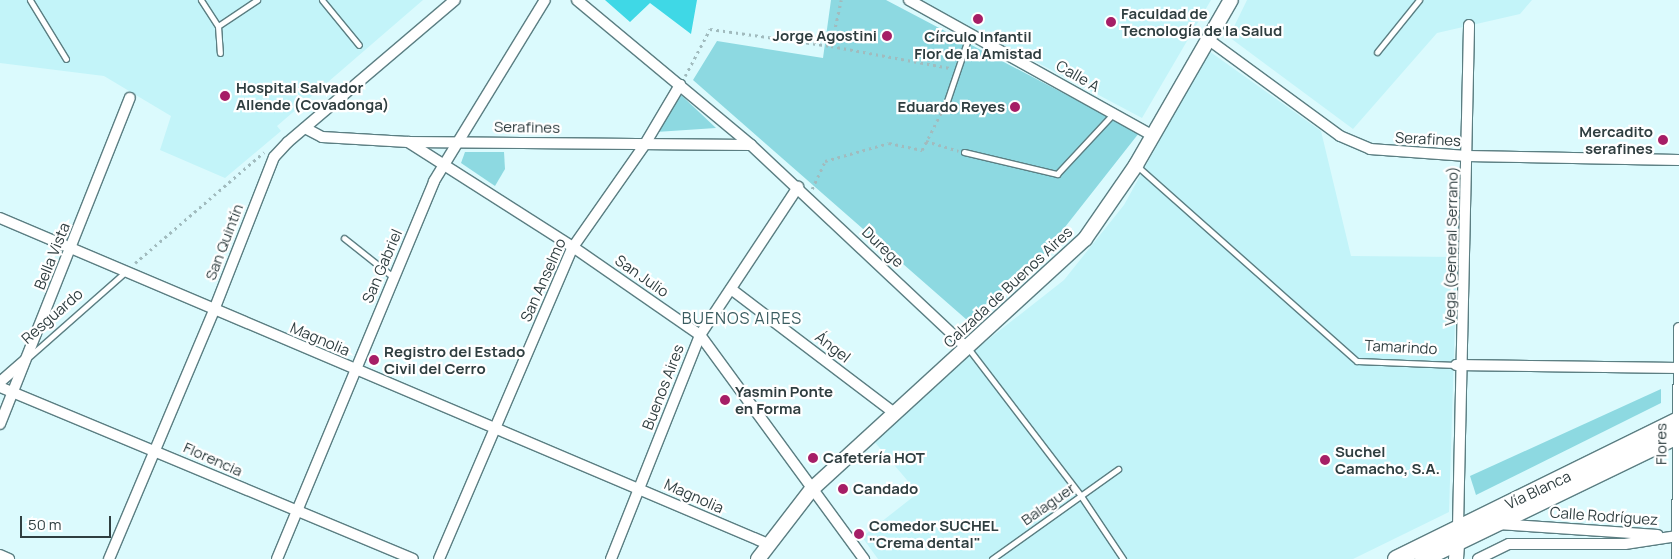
<!DOCTYPE html>
<meta charset="utf-8">
<style>
body{margin:0}
#map{position:relative;width:1679px;height:559px;overflow:hidden;background:#dbfafd;font-family:Manrope,sans-serif}
div>[style]{position:absolute}
.built>*{inset:0;background:#c3f4f9}
.green>*{inset:0;background:#8dd9e1}
.forest>*{inset:0;background:#3fd8e6}
.path>*{height:2.5px;margin-top:-1.25px;transform-origin:0;background:repeating-linear-gradient(90deg,#a1bbbe 0 2.5px,transparent 0 6.5px)}
.roads{filter:drop-shadow(1px 0 #5b7e82) drop-shadow(-1px 0 #5b7e82) drop-shadow(0 1px #5b7e82) drop-shadow(0 -1px #5b7e82)}
.lane>*{height:5px;margin:-2.5px;padding:0 2.5px;transform-origin:2.5px;border-radius:2.5px;background:#fff}
.street>*{height:10px;margin:-5px;padding:0 5px;transform-origin:5px;border-radius:5px;background:#fff}
.secondary>*{height:14px;margin:-7px;padding:0 7px;transform-origin:7px;border-radius:7px;background:#fff}
.primary>*{height:16px;margin:-8px;padding:0 8px;transform-origin:8px;border-radius:8px;background:#fff}
.dots>*{width:14px;height:14px;translate:-50% -50%;box-sizing:border-box;border:2px solid #fff;border-radius:50%}
span{translate:-50% -50%;white-space:nowrap;text-align:center;line-height:1.15;-webkit-text-stroke:4.5px #fff;paint-order:stroke}
.poi-label{font-size:15px;color:#2f3e40;font-weight:700}
.left{translate:0 -50%;text-align:left}
.right{translate:-100% -50%;text-align:right}
.street-label{font-size:15px;color:#2f3e40}
.neighbourhood-label{font-size:16px;color:#3a5c60;letter-spacing:1px}
.scale{position:absolute;left:20px;top:516px;width:91px;height:22px;box-sizing:border-box;border:2px solid #2f3e40;border-top:0;padding-left:6px;font-size:15px;line-height:18px;white-space:nowrap;color:#2f3e40;-webkit-text-stroke:4px #fff;paint-order:stroke}
</style>
<div id="map">
<div class="built">
<div style="clip-path:polygon(0 0,423px 0,277px 126px,281px 131px,225px 178px,160px 150px,171px 116px,104px 76px,0 63px)"></div>
<div style="clip-path:polygon(919px 0,1211px 0,1142px 118px)"></div>
<div style="clip-path:polygon(1247px 0,1532px 0,1520px 14px,1437px 33px,1353px 129px,1229px 37px)"></div>
<div style="clip-path:polygon(1209px 51px,1321px 131px,1351px 256px,1457px 257px,1449px 512px,1353px 559px,878px 559px,862px 537px,918px 493px,873px 440px,971px 353px,1064px 280px,1124px 205px)"></div>
</div>
<div class="green">
<div style="clip-path:polygon(831px 0,886px 0,1139px 133px,1043px 255px,967px 320px,693px 80px,717px 41px,823px 58px)"></div>
<div style="clip-path:polygon(680px 94px,716px 128px,656px 132px)"></div>
<div style="clip-path:polygon(465px 152px,504px 152px,505px 169px,495px 186px,461px 163px)"></div>
<div style="clip-path:polygon(1661px 389px,1661px 403px,1476px 495px,1470px 476px)"></div>
</div>
<div class="forest">
<div style="clip-path:polygon(605px 0,697px 0,691px 34px,650px 3px,630px 22px)"></div>
</div>
<div class="path">
<div style="left:831px;top:46px;width:121px;rotate:10.5deg"></div>
<div style="left:685px;top:76px;width:53px;rotate:-62deg"></div>
<div style="left:710px;top:29px;width:122px;rotate:8deg"></div>
<div style="left:831px;top:46px;width:47px;rotate:-77.7deg"></div>
<div style="left:926px;top:141px;width:34px;rotate:17deg"></div>
<div style="left:812px;top:189px;width:31px;rotate:-65deg"></div>
<div style="left:825px;top:161px;width:66px;rotate:-15.7deg"></div>
<div style="left:889px;top:143px;width:34px;rotate:12deg"></div>
<div style="left:922px;top:150px;width:48px;rotate:-62.9deg"></div>
<div style="left:135px;top:263px;width:170px;rotate:-40.7deg"></div>
</div>
<div class="roads">
<div class="lane">
<div style="left:30px;top:0;width:69px;rotate:58.6deg"></div>
<div style="left:201px;top:0;width:31px;rotate:57deg"></div>
<div style="left:218px;top:26px;width:27px;rotate:86deg"></div>
<div style="left:322px;top:0;width:58px;rotate:50.6deg"></div>
<div style="left:218px;top:26px;width:47px;rotate:-33.7deg"></div>
<div style="left:1377px;top:52px;width:67px;rotate:-51.1deg"></div>
<div style="left:947px;top:101px;width:72px;rotate:-71.3deg"></div>
<div style="left:964px;top:152px;width:96px;rotate:13.3deg"></div>
<div style="left:1057px;top:174px;width:82px;rotate:-47deg"></div>
<div style="left:1136px;top:165px;width:295px;rotate:41.6deg"></div>
<div style="left:1357px;top:361px;width:99px;rotate:2.3deg"></div>
<div style="left:344px;top:238px;width:63px;rotate:38.5deg"></div>
<div style="left:968px;top:348px;width:186px;rotate:52.6deg"></div>
<div style="left:1081px;top:496px;width:76px;rotate:56.3deg"></div>
<div style="left:30px;top:356px;width:125px;rotate:-41.4deg"></div>
<div style="left:992px;top:559px;width:155px;rotate:-35.5deg"></div>
</div>
<div class="street">
<div style="left:577px;top:0;width:226px;rotate:39.8deg"></div>
<div style="left:751px;top:145px;width:296px;rotate:43.2deg"></div>
<div style="left:909px;top:0;width:279px;rotate:29.1deg"></div>
<div style="left:1209px;top:40px;width:162px;rotate:36.2deg"></div>
<div style="left:1340px;top:136px;width:33px;rotate:23deg"></div>
<div style="left:1370px;top:149px;width:97px;rotate:4.1deg"></div>
<div style="left:1467px;top:156px;width:212px;rotate:1.1deg"></div>
<div style="left:305px;top:128px;width:19px;rotate:28deg"></div>
<div style="left:322px;top:137px;width:86px;rotate:3.3deg"></div>
<div style="left:408px;top:142px;width:343px;rotate:0.5deg"></div>
<div style="left:408px;top:142px;width:196px;rotate:32.5deg"></div>
<div style="left:573px;top:247px;width:155px;rotate:34.7deg"></div>
<div style="left:700px;top:335px;width:278px;rotate:53.8deg"></div>
<div style="left:0;top:218px;width:834px;rotate:23deg"></div>
<div style="left:731px;top:289px;width:203px;rotate:37.2deg"></div>
<div style="left:1456px;top:365px;width:223px;rotate:0.8deg"></div>
<div style="left:0;top:382px;width:33px;rotate:-41deg"></div>
<div style="left:0;top:387px;width:447px;rotate:22.6deg"></div>
<div style="left:0;top:424px;width:351px;rotate:-68.3deg"></div>
<div style="left:1498px;top:524px;width:160px;rotate:3.9deg"></div>
<div style="left:1458px;top:527px;width:502px;rotate:-88.74deg"></div>
<div style="left:0;top:555px;width:10px;rotate:24deg"></div>
<div style="left:109px;top:559px;width:270px;rotate:-67.1deg"></div>
<div style="left:214px;top:310px;width:164px;rotate:-68.6deg"></div>
<div style="left:274px;top:157px;width:21px;rotate:-47deg"></div>
<div style="left:288px;top:142px;width:219px;rotate:-40.4deg"></div>
<div style="left:277px;top:559px;width:409px;rotate:-67.4deg"></div>
<div style="left:434px;top:181px;width:212px;rotate:-58.5deg"></div>
<div style="left:439px;top:559px;width:340px;rotate:-66.8deg"></div>
<div style="left:573px;top:247px;width:126px;rotate:-55deg"></div>
<div style="left:645px;top:144px;width:69px;rotate:-59.3deg"></div>
<div style="left:611px;top:559px;width:241px;rotate:-68.3deg"></div>
<div style="left:700px;top:335px;width:178px;rotate:-56.5deg"></div>
<div style="left:1478px;top:559px;width:34px;rotate:-26deg"></div>
<div style="left:1509px;top:544px;width:116px"></div>
<div style="left:1625px;top:544px;width:53px;rotate:-8.7deg"></div>
<div style="left:1677px;top:559px;width:231px;rotate:-89.5deg"></div>
</div>
<div class="secondary">
<div style="left:758px;top:559px;width:88px;rotate:-52.4deg"></div>
<div style="left:812px;top:489px;width:370px;rotate:-42.5deg"></div>
<div style="left:1085px;top:239px;width:90px;rotate:-55.4deg"></div>
<div style="left:1136px;top:165px;width:190px;rotate:-60.1deg"></div>
<div style="left:1456px;top:559px;width:26px;rotate:-86deg"></div>
</div>
<div class="primary">
<div style="left:1396px;top:559px;width:315px;rotate:-26.2deg"></div>
<div style="left:1423px;top:559px;width:284px;rotate:-25.8deg"></div>
</div>
</div>
<div class="dots">
<div style="left:978px;top:19px;background:#a61e66"></div>
<div style="left:1111px;top:22px;background:#a61e66"></div>
<div style="left:887px;top:36px;background:#a61e66"></div>
<div style="left:225px;top:96px;background:#a61e66"></div>
<div style="left:1015px;top:107px;background:#a61e66"></div>
<div style="left:1663px;top:140px;background:#a61e66"></div>
<div style="left:374px;top:360px;background:#a61e66"></div>
<div style="left:725px;top:400px;background:#a61e66"></div>
<div style="left:813px;top:458px;background:#a61e66"></div>
<div style="left:1325px;top:460px;background:#a61e66"></div>
<div style="left:843px;top:489px;background:#a61e66"></div>
<div style="left:859px;top:534px;background:#a61e66"></div>
</div>
<div class="poi-label">
<span class="left" style="left:1121px;top:22px">Faculdad de<br>Tecnología de la Salud</span>
<span class="right" style="left:877px;top:36px">Jorge Agostini</span>
<span style="left:978px;top:45px">Círculo Infantil<br>Flor de la Amistad</span>
<span class="left" style="left:236px;top:96px">Hospital Salvador<br>Allende (Covadonga)</span>
<span class="right" style="left:1005px;top:107px">Eduardo Reyes</span>
<span class="right" style="left:1653px;top:140px">Mercadito<br>serafines</span>
<span class="left" style="left:384px;top:360px">Registro del Estado<br>Civil del Cerro</span>
<span class="left" style="left:735px;top:400px">Yasmin Ponte<br>en Forma</span>
<span class="left" style="left:1335px;top:460px">Suchel<br>Camacho, S.A.</span>
<span class="left" style="left:823px;top:458px">Cafetería HOT</span>
<span class="left" style="left:853px;top:489px">Candado</span>
<span class="left" style="left:869px;top:534px">Comedor SUCHEL<br>"Crema dental"</span>
</div>
<div class="street-label">
<span style="left:1078px;top:76px;rotate:30deg">Calle A</span>
<span style="left:527px;top:127px;rotate:1deg">Serafines</span>
<span style="left:1428px;top:139px;rotate:3deg">Serafines</span>
<span style="left:224px;top:242px;rotate:-69deg">San Quintín</span>
<span style="left:1451px;top:246px;rotate:-89deg">Vega (General Serrano)</span>
<span style="left:883px;top:247px;rotate:44deg">Durege</span>
<span style="left:52px;top:256px;rotate:-68deg">Bella Vista</span>
<span style="left:382px;top:266px;rotate:-67deg">San Gabriel</span>
<span style="left:642px;top:276px;rotate:35deg">San Julio</span>
<span style="left:543px;top:280px;rotate:-66deg">San Anselmo</span>
<span style="left:1008px;top:287px;rotate:-43deg">Calzada de Buenos Aires</span>
<span style="left:52px;top:316px;rotate:-41deg">Resguardo</span>
<span style="left:320px;top:339px;rotate:23deg">Magnolia</span>
<span style="left:833px;top:347px;rotate:38deg">Ángel</span>
<span style="left:1401px;top:347px;rotate:3deg">Tamarindo</span>
<span style="left:663px;top:387px;rotate:-69deg">Buenos Aires</span>
<span style="left:1661px;top:444px;rotate:-90deg">Flores</span>
<span style="left:213px;top:459px;rotate:24deg">Florencia</span>
<span style="left:1538px;top:490px;rotate:-25deg">Vía Blanca</span>
<span style="left:694px;top:496px;rotate:24deg">Magnolia</span>
<span style="left:1048px;top:504px;rotate:-35deg">Balaguer</span>
<span style="left:1604px;top:516px;rotate:4deg">Calle Rodríguez</span>
</div>
<div class="neighbourhood-label">
<span style="left:742px;top:318px">BUENOS AIRES</span>
</div>
<div class="scale">50 m</div>
</div>
